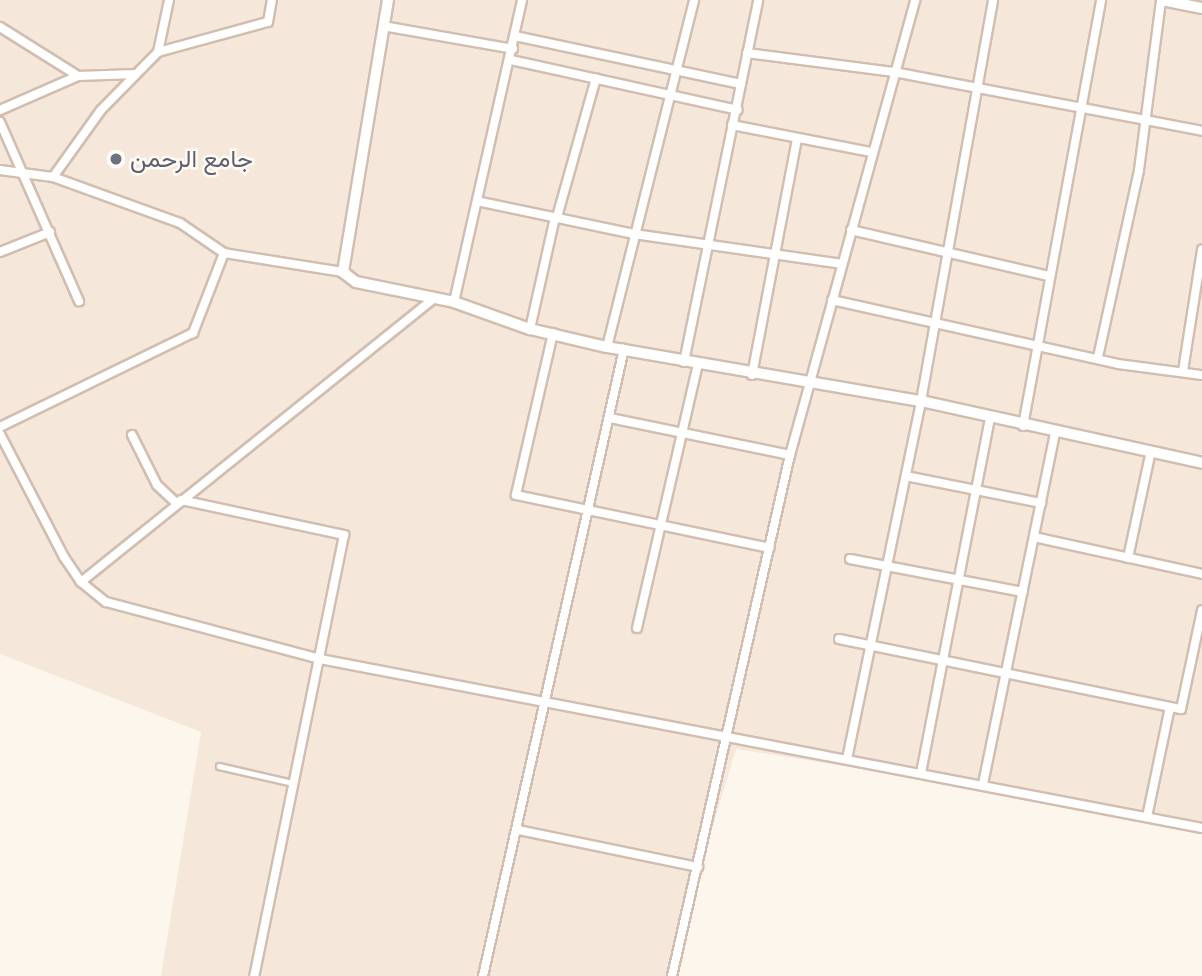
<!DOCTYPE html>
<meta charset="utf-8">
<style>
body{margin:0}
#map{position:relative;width:1202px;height:976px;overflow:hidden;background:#fdf6ec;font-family:"Space Grotesk",Vazirmatn,sans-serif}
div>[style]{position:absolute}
.residential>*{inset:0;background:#f5e8da}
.roads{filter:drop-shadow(2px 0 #d1beb0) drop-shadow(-2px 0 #d1beb0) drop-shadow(0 2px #d1beb0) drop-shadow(0 -2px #d1beb0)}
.service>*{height:4.5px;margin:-2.25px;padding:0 2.25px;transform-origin:2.25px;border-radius:2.25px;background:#fff}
.minor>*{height:8px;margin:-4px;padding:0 4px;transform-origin:4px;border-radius:4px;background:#fff}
.tertiary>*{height:10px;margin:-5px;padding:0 5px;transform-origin:5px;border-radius:5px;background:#fff}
.dots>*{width:19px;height:19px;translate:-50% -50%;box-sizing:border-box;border:4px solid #fffaf3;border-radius:50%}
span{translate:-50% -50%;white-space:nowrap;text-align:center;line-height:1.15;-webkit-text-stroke:5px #fffaf3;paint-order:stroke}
.worship-label{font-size:24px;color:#5b616d}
.left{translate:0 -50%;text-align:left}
</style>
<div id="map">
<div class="residential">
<div style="clip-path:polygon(0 0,1202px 0,1202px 822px,736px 749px,668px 976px,161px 976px,201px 732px,0 654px)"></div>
</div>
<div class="roads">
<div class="service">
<div style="left:219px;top:766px;width:76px;rotate:12.9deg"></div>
</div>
<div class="minor">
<div style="left:169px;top:0;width:53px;rotate:101.9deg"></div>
<div style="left:158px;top:52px;width:114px;rotate:-15.3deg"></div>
<div style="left:268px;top:22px;width:22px;rotate:-80deg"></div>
<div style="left:383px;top:26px;width:132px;rotate:10deg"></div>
<div style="left:0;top:27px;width:92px;rotate:32.1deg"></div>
<div style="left:515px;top:36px;width:231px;rotate:12deg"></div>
<div style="left:747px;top:53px;width:148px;rotate:7.4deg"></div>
<div style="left:894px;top:72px;width:314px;rotate:10.8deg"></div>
<div style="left:511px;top:60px;width:232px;rotate:12.4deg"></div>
<div style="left:0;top:110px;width:85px;rotate:-23.6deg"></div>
<div style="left:78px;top:76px;width:58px;rotate:-2deg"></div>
<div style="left:0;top:122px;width:196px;rotate:66.2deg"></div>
<div style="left:732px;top:125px;width:142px;rotate:11deg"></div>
<div style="left:0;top:170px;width:53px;rotate:7.5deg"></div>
<div style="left:53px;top:177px;width:135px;rotate:19.9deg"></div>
<div style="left:180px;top:223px;width:53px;rotate:34.3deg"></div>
<div style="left:224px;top:253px;width:121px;rotate:9.1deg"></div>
<div style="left:53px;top:177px;width:82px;rotate:-54.4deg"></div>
<div style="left:101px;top:110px;width:81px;rotate:-45.5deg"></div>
<div style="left:481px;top:202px;width:156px;rotate:11.8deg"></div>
<div style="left:634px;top:234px;width:209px;rotate:8.2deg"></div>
<div style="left:557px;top:217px;width:144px;rotate:-74.3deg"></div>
<div style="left:851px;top:230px;width:203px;rotate:13.1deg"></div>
<div style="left:0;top:252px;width:54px;rotate:-21.8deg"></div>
<div style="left:832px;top:300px;width:293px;rotate:12.6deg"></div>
<div style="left:1118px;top:364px;width:85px;rotate:7.5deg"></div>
<div style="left:454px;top:302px;width:310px;rotate:-77.3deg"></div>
<div style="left:530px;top:329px;width:115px;rotate:-77.4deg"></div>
<div style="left:553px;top:333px;width:166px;rotate:102.9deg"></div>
<div style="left:516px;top:495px;width:259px;rotate:11.8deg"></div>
<div style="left:607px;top:347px;width:358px;rotate:-75.9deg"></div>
<div style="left:1098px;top:357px;width:191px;rotate:-77.6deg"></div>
<div style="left:1139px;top:170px;width:171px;rotate:-82.6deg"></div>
<div style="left:684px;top:362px;width:369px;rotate:-78.4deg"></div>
<div style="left:1183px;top:371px;width:123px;rotate:-81.1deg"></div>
<div style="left:752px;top:375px;width:240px;rotate:-79.2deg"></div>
<div style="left:610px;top:418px;width:184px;rotate:11.6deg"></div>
<div style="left:1023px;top:426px;width:433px;rotate:-79.6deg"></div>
<div style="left:0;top:427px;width:215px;rotate:-26deg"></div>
<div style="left:193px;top:333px;width:86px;rotate:-68.8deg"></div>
<div style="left:0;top:434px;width:139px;rotate:62.5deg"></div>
<div style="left:64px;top:557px;width:30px;rotate:56deg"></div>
<div style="left:81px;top:582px;width:32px;rotate:39deg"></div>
<div style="left:106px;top:602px;width:221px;rotate:14.9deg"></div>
<div style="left:320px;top:659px;width:898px;rotate:10.85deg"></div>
<div style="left:132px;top:435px;width:56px;rotate:63.4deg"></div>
<div style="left:157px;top:485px;width:26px;rotate:43deg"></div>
<div style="left:906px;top:476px;width:138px;rotate:11.3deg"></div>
<div style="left:181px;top:500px;width:167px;rotate:12.1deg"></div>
<div style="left:344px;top:535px;width:450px;rotate:101.5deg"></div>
<div style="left:1034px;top:537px;width:172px;rotate:12.4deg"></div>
<div style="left:1128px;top:558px;width:105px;rotate:-77.9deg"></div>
<div style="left:850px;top:559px;width:176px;rotate:10.8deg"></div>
<div style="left:81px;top:582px;width:454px;rotate:-38.8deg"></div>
<div style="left:637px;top:628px;width:271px;rotate:-77deg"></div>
<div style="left:839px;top:639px;width:349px;rotate:11.6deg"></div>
<div style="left:1181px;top:709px;width:101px;rotate:-78deg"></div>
<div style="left:847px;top:759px;width:366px;rotate:-78.3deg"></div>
<div style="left:921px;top:401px;width:407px;rotate:-79.8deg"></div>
<div style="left:921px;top:773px;width:362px;rotate:-79deg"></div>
<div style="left:983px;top:784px;width:358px;rotate:-78.4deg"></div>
<div style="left:1147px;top:817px;width:112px;rotate:-78.2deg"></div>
<div style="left:518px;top:830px;width:184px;rotate:11.6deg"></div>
<div style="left:483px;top:976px;width:643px;rotate:-77.33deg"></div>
<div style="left:672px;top:976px;width:534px;rotate:-77.24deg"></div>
<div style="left:790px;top:455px;width:472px;rotate:-74.6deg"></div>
</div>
<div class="tertiary">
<div style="left:388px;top:0;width:276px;rotate:99.4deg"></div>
<div style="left:343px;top:272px;width:16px;rotate:38deg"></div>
<div style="left:356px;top:282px;width:100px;rotate:11.5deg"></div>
<div style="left:454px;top:302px;width:81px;rotate:19.6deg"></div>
<div style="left:530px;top:329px;width:79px;rotate:13.2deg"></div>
<div style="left:607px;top:347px;width:319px;rotate:9.8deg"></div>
<div style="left:921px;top:401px;width:288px;rotate:12.4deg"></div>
<div style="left:1162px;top:0;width:41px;rotate:11.3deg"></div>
</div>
</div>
<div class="dots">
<div style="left:116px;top:159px;background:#6b7280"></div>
</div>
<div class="worship-label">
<span class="left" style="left:130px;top:159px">جامع الرحمن</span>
</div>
</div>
